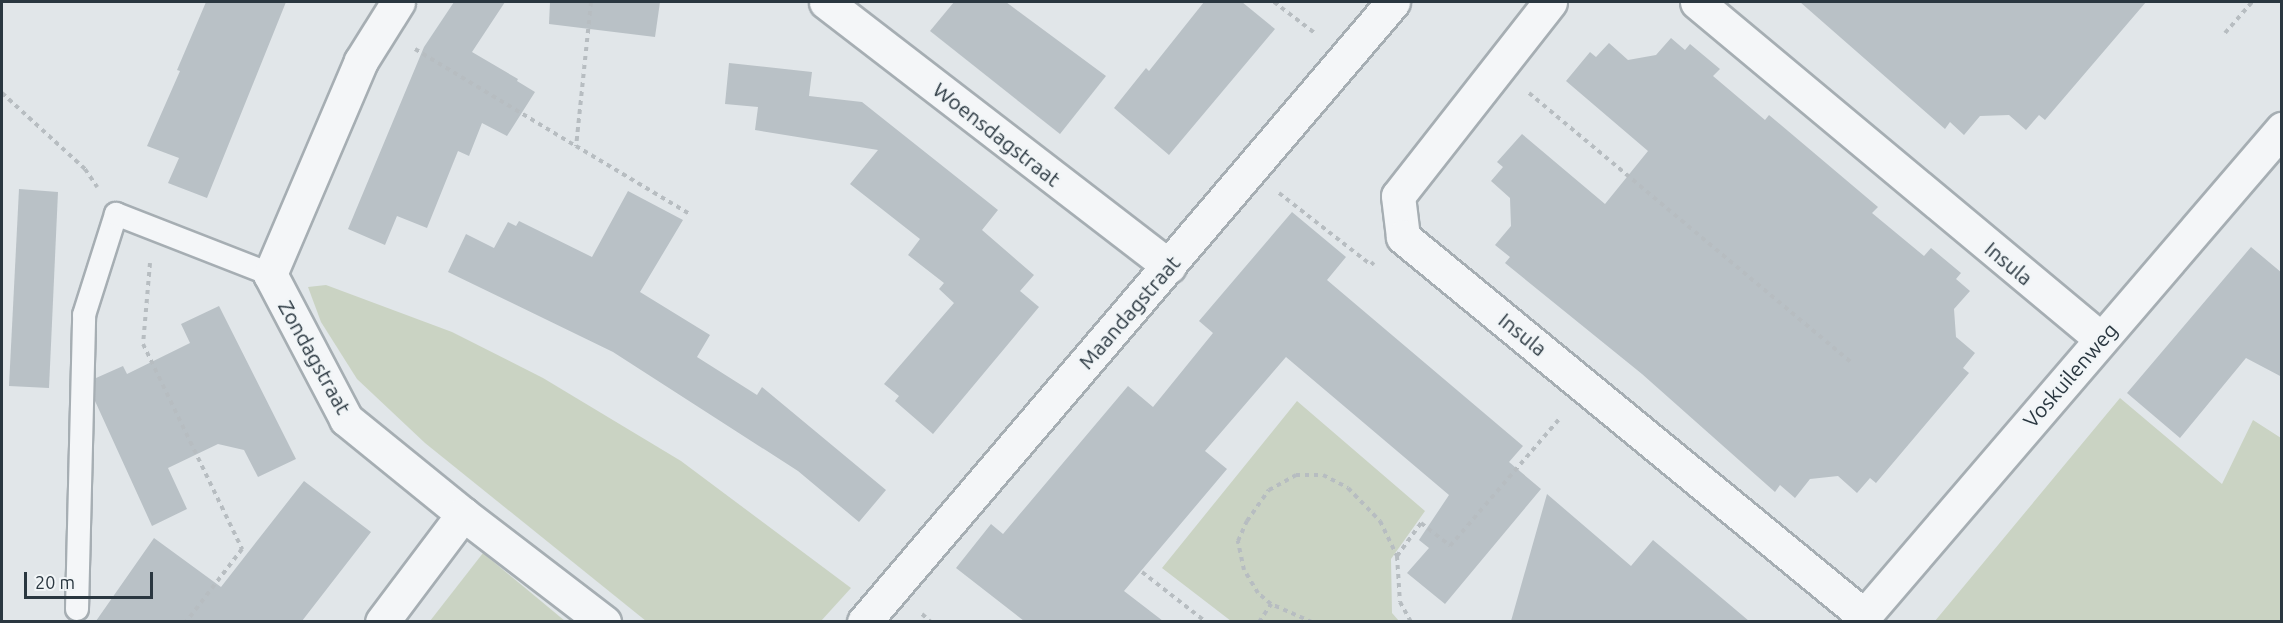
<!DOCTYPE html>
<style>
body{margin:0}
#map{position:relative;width:2283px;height:623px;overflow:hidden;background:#e1e6e9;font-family:Ubuntu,sans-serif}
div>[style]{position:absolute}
.green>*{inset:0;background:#cad3c3}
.building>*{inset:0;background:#b9c1c6}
.path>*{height:4px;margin-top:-2px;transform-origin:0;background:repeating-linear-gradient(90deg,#b7bdc1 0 4.5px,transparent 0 9px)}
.roads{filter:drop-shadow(2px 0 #a6aeb3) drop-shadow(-2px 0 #a6aeb3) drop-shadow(0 2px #a6aeb3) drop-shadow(0 -2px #a6aeb3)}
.service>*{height:22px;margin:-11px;padding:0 11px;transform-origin:11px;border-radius:11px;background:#f4f6f8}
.minor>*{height:33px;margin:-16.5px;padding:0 16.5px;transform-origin:16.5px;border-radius:16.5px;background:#f4f6f8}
span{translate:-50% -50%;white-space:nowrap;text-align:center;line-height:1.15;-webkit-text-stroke:4.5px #f1f5f7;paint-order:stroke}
.street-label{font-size:21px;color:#2a3740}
.frame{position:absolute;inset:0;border:3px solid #2a3740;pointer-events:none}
.scale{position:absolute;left:24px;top:572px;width:129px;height:27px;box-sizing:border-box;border:3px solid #2a3740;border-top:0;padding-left:8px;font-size:18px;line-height:21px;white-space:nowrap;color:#2a3740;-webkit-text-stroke:4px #f1f5f7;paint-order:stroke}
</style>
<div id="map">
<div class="green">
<div style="clip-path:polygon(326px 285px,452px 332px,543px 378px,681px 461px,851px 588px,821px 621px,646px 621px,425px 443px,357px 379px,321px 322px,308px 287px)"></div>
<div style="clip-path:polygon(2120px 398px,2222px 484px,2253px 420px,2281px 438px,2281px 621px,1935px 621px)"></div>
<div style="clip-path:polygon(1297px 401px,1425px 511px,1391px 559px,1392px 613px,1399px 621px,1231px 621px,1162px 568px)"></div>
<div style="clip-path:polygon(483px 553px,565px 621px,430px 621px)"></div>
</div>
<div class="building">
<div style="clip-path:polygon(206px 2px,286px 2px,207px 198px,168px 183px,179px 158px,147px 146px,180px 71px,177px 70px)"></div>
<div style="clip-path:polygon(454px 2px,505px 2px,472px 52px,518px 79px,517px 81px,535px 92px,507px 136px,482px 123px,469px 156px,458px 151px,427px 228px,397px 216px,385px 245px,348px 229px,424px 47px)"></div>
<div style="clip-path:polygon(550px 2px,660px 2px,655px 37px,549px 24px)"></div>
<div style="clip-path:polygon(954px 2px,1006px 2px,1106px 76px,1060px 134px,930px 31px)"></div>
<div style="clip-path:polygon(1204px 2px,1242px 2px,1275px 29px,1169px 155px,1114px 108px,1146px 68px,1149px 71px)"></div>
<div style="clip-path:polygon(1800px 2px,2146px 2px,2045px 120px,2039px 115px,2026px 130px,2009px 115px,1980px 116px,1964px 135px,1950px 122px,1945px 129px)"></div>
<div style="clip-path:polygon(1671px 38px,1685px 50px,1690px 44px,1720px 69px,1713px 76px,1765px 120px,1769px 115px,1878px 207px,1872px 213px,1924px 256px,1931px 248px,1961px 273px,1956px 279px,1970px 291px,1954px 309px,1956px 337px,1975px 353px,1963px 368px,1969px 373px,1876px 483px,1870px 478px,1857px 493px,1838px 476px,1810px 479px,1795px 498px,1780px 485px,1775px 492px,1642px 374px,1505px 263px,1510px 257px,1495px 245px,1511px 226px,1510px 198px,1491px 181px,1503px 167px,1497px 162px,1522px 134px,1605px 204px,1648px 151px,1566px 81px,1590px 52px,1596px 57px,1609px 43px,1628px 60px,1656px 55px)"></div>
<div style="clip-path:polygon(729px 63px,812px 72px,809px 96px,862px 102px,998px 210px,982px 230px,1034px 275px,1020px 291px,1039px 307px,933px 434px,895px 401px,899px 396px,884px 384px,954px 303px,939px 289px,944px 283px,908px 255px,920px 239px,850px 184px,878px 150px,755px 130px,758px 107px,725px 104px)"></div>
<div style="clip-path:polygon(19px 189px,58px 192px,49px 388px,9px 386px)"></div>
<div style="clip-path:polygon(628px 191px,683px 220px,640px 292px,710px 335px,697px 357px,757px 395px,762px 387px,886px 490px,859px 522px,798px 471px,613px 352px,448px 272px,466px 234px,494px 248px,508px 222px,516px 226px,519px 221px,592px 257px)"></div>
<div style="clip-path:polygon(1292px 212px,1346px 257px,1327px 280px,1523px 446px,1509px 462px,1541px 489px,1445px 604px,1407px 573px,1429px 548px,1419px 540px,1449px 495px,1286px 357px,1205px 451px,1227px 469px,1124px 591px,1163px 621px,1024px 621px,956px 568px,991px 524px,1003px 534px,1128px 386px,1153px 407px,1213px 333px,1199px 321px)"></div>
<div style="clip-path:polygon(2251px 247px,2282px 273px,2282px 377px,2246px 358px,2180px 438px,2127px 393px)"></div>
<div style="clip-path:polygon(219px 306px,296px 459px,258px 477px,244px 450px,218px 444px,168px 468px,187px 509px,152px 526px,95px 401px,96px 378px,123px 366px,127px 374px,190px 343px,181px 324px)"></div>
<div style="clip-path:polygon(304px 481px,371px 532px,302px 621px,96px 621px,154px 538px,221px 587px)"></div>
<div style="clip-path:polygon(1547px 494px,1631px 566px,1653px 540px,1749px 621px,1511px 621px)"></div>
</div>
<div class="path">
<div style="left:591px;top:2px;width:145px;rotate:95.9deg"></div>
<div style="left:576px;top:146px;width:131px;rotate:30.9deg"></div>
<div style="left:1274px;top:2px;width:53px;rotate:37.3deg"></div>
<div style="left:2225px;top:33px;width:41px;rotate:-48.9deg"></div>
<div style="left:415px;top:49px;width:188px;rotate:31.1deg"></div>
<div style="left:2px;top:93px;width:113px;rotate:42.5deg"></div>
<div style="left:85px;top:169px;width:22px;rotate:56deg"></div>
<div style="left:1529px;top:93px;width:420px;rotate:39.9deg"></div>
<div style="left:1279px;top:193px;width:117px;rotate:38deg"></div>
<div style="left:1371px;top:265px;width:4px;rotate:-45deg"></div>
<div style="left:150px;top:263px;width:81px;rotate:94.9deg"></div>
<div style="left:143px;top:344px;width:228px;rotate:64.2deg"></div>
<div style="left:242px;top:549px;width:92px;rotate:127.5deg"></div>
<div style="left:1397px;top:556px;width:41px;rotate:-54deg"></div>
<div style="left:1421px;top:523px;width:37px;rotate:38deg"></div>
<div style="left:1450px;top:546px;width:170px;rotate:-49.3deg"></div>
<div style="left:1142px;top:572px;width:81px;rotate:38deg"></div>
<div style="left:922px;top:614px;width:12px;rotate:42deg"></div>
<div style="left:1259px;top:622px;width:22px;rotate:-56deg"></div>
<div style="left:1312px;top:622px;width:45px;rotate:-156.3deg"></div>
<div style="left:1271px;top:604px;width:17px;rotate:-140deg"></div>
<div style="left:1258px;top:593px;width:27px;rotate:-121deg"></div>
<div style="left:1244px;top:570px;width:30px;rotate:-102deg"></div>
<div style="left:1238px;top:541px;width:22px;rotate:-66deg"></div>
<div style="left:1247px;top:521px;width:38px;rotate:-55deg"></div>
<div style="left:1269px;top:490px;width:31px;rotate:-29deg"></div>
<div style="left:1296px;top:475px;width:27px"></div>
<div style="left:1323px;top:475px;width:28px;rotate:27deg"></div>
<div style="left:1348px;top:488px;width:46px;rotate:45.9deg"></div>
<div style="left:1380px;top:521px;width:39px;rotate:64deg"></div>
<div style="left:1397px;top:556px;width:46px;rotate:86.3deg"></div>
<div style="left:1400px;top:602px;width:23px;rotate:61deg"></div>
</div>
<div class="roads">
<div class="service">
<div style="left:77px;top:609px;width:294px;rotate:-88.6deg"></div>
<div style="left:84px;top:315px;width:106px;rotate:-72.4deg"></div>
<div style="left:116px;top:214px;width:165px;rotate:21.3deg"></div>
</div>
<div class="minor">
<div style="left:398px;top:2px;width:70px;rotate:122.1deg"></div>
<div style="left:361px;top:61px;width:232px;rotate:113.1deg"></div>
<div style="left:270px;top:274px;width:164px;rotate:62.3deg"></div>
<div style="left:346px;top:419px;width:151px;rotate:39.1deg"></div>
<div style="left:463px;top:514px;width:178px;rotate:37.5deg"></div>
<div style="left:826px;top:2px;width:433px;rotate:37.6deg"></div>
<div style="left:1550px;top:2px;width:246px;rotate:128.1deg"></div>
<div style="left:1398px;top:196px;width:41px;rotate:83deg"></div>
<div style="left:1403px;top:237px;width:595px;rotate:39.41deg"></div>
<div style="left:1697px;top:2px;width:526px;rotate:39.83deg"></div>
<div style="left:382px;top:622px;width:135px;rotate:-53.1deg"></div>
<div style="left:864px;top:622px;width:815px;rotate:-49.53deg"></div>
<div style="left:1859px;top:622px;width:650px;rotate:-49.37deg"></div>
</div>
</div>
<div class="street-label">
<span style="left:997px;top:134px;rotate:38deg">Woensdagstraat</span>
<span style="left:2009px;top:263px;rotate:40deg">Insula</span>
<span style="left:1129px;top:312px;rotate:-49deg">Maandagstraat</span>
<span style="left:1523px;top:334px;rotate:39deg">Insula</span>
<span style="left:315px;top:357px;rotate:61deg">Zondagstraat</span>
<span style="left:2070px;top:375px;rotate:-49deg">Voskuilenweg</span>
</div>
<div class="frame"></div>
<div class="scale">20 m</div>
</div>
